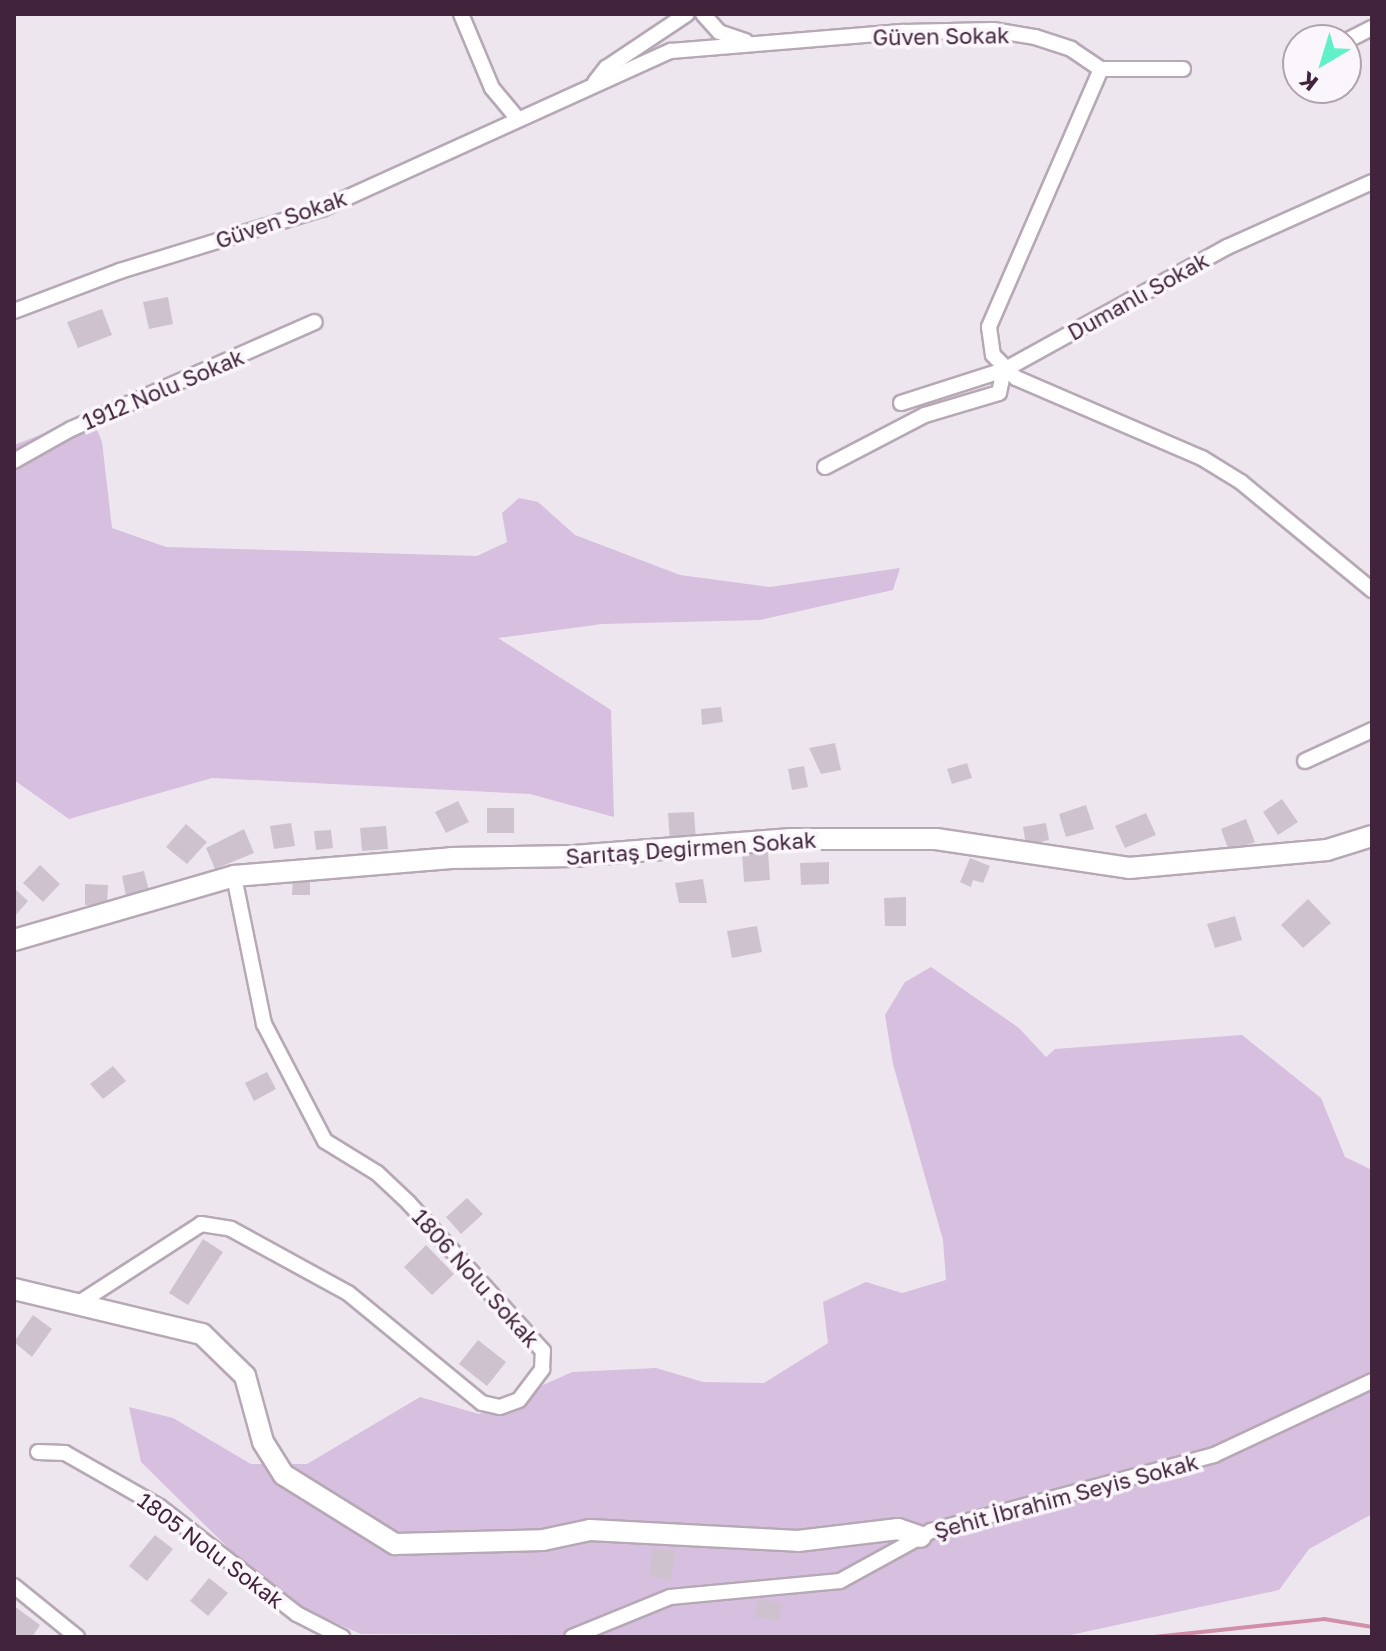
<!DOCTYPE html>
<meta charset="utf-8">
<style>
body{margin:0}
#map{position:relative;width:1386px;height:1651px;overflow:hidden;background:#eee6ee;font-family:"Golos Text",sans-serif}
div>[style]{position:absolute}
.green>*{inset:0;background:#d7bfdf}
.stream>*{height:4px;margin:-2px;padding:0 2px;transform-origin:2px;border-radius:2px;background:#d28fa8}
.building>*{inset:0;background:#cfc2cf}
.roads{filter:drop-shadow(2px 0 #b7a8b5) drop-shadow(-2px 0 #b7a8b5) drop-shadow(0 2px #b7a8b5) drop-shadow(0 -2px #b7a8b5)}
.street>*{height:14px;margin:-7px;padding:0 7px;transform-origin:7px;border-radius:7px;background:#fff}
.secondary>*{height:20px;margin:-10px;padding:0 10px;transform-origin:10px;border-radius:10px;background:#fff}
span{translate:-50% -50%;white-space:nowrap;text-align:center;line-height:1.15;-webkit-text-stroke:7px #faf6fb;paint-order:stroke}
.street-label{font-size:22px;color:#41243b}
.frame{position:absolute;inset:0;border:16px solid #41243b;pointer-events:none}
.north{position:absolute;left:1282px;top:24px;width:80px;height:80px;box-sizing:border-box;background:#faf6fb;border:2px solid #b0a2ae;border-radius:50%;rotate:218deg;font-size:22px;font-weight:700;line-height:32px;text-align:center;color:#41243b}
.north::after{content:'';display:block;margin:auto;width:28px;height:36px;background:#61f1c8;clip-path:polygon(50% 0,100% 100%,50% 72%,0 100%)}
</style>
<div id="map">
<div class="green">
<div style="clip-path:polygon(91px 415px,102px 442px,112px 528px,166px 547px,477px 556px,507px 542px,502px 513px,519px 498px,538px 502px,575px 535px,680px 575px,770px 587px,900px 568px,893px 590px,760px 620px,602px 624px,498px 638px,611px 710px,614px 817px,530px 794px,212px 778px,69px 819px,14px 780px,14px 445px)"></div>
<div style="clip-path:polygon(931px 967px,1019px 1028px,1046px 1057px,1055px 1049px,1242px 1035px,1321px 1098px,1345px 1157px,1372px 1170px,1372px 1514px,1309px 1549px,1279px 1590px,1061px 1637px,361px 1634px,279px 1598px,141px 1462px,129px 1407px,173px 1418px,251px 1464px,307px 1464px,420px 1397px,479px 1414px,572px 1372px,656px 1368px,703px 1382px,764px 1383px,828px 1343px,823px 1302px,866px 1282px,902px 1293px,946px 1280px,943px 1240px,893px 1064px,885px 1015px,905px 982px)"></div>
</div>
<div class="stream">
<div style="left:1154px;top:1637px;width:171px;rotate:-6deg"></div>
<div style="left:1324px;top:1619px;width:49px;rotate:9.5deg"></div>
</div>
<div class="building">
<div style="clip-path:polygon(168px 297px,173px 324px,149px 329px,143px 302px)"></div>
<div style="clip-path:polygon(102px 309px,112px 335px,78px 348px,67px 322px)"></div>
<div style="clip-path:polygon(721px 707px,723px 722px,702px 725px,701px 709px)"></div>
<div style="clip-path:polygon(835px 743px,841px 770px,821px 774px,809px 748px)"></div>
<div style="clip-path:polygon(967px 763px,972px 778px,952px 784px,947px 769px)"></div>
<div style="clip-path:polygon(804px 766px,808px 787px,792px 790px,788px 769px)"></div>
<div style="clip-path:polygon(1282px 799px,1298px 822px,1278px 835px,1263px 812px)"></div>
<div style="clip-path:polygon(458px 801px,469px 822px,446px 833px,435px 812px)"></div>
<div style="clip-path:polygon(1086px 805px,1094px 829px,1066px 837px,1059px 814px)"></div>
<div style="clip-path:polygon(487px 808px,514px 808px,514px 833px,487px 833px)"></div>
<div style="clip-path:polygon(694px 812px,696px 840px,670px 842px,668px 813px)"></div>
<div style="clip-path:polygon(1146px 813px,1156px 835px,1125px 848px,1115px 826px)"></div>
<div style="clip-path:polygon(1246px 819px,1255px 842px,1229px 851px,1221px 829px)"></div>
<div style="clip-path:polygon(291px 823px,295px 846px,274px 849px,270px 826px)"></div>
<div style="clip-path:polygon(1046px 823px,1049px 840px,1026px 845px,1023px 827px)"></div>
<div style="clip-path:polygon(186px 824px,207px 842px,187px 864px,166px 847px)"></div>
<div style="clip-path:polygon(386px 826px,388px 849px,362px 851px,360px 828px)"></div>
<div style="clip-path:polygon(244px 829px,254px 853px,215px 869px,206px 848px)"></div>
<div style="clip-path:polygon(331px 830px,333px 848px,316px 850px,314px 831px)"></div>
<div style="clip-path:polygon(768px 852px,770px 880px,744px 882px,742px 853px)"></div>
<div style="clip-path:polygon(970px 858px,990px 866px,983px 883px,973px 880px,971px 887px,960px 882px)"></div>
<div style="clip-path:polygon(829px 862px,829px 884px,801px 885px,800px 863px)"></div>
<div style="clip-path:polygon(40px 865px,60px 884px,43px 902px,23px 883px)"></div>
<div style="clip-path:polygon(144px 871px,149px 891px,126px 896px,122px 876px)"></div>
<div style="clip-path:polygon(293px 875px,310px 876px,310px 895px,292px 895px)"></div>
<div style="clip-path:polygon(703px 879px,707px 903px,679px 903px,675px 883px)"></div>
<div style="clip-path:polygon(85px 884px,108px 885px,107px 906px,85px 905px)"></div>
<div style="clip-path:polygon(14px 888px,28px 901px,14px 917px)"></div>
<div style="clip-path:polygon(906px 897px,906px 926px,885px 926px,884px 898px)"></div>
<div style="clip-path:polygon(1308px 899px,1331px 923px,1303px 948px,1281px 925px)"></div>
<div style="clip-path:polygon(1235px 916px,1242px 940px,1215px 948px,1207px 924px)"></div>
<div style="clip-path:polygon(757px 926px,762px 952px,732px 958px,727px 931px)"></div>
<div style="clip-path:polygon(113px 1066px,126px 1081px,103px 1099px,90px 1084px)"></div>
<div style="clip-path:polygon(267px 1072px,276px 1089px,254px 1101px,245px 1083px)"></div>
<div style="clip-path:polygon(467px 1198px,483px 1214px,461px 1234px,446px 1217px)"></div>
<div style="clip-path:polygon(203px 1239px,223px 1252px,188px 1305px,169px 1293px)"></div>
<div style="clip-path:polygon(426px 1245px,454px 1274px,432px 1295px,404px 1267px)"></div>
<div style="clip-path:polygon(33px 1315px,52px 1329px,32px 1357px,14px 1342px)"></div>
<div style="clip-path:polygon(478px 1340px,506px 1362px,487px 1386px,459px 1364px)"></div>
<div style="clip-path:polygon(155px 1535px,173px 1549px,147px 1581px,129px 1566px)"></div>
<div style="clip-path:polygon(653px 1548px,675px 1551px,671px 1580px,649px 1576px)"></div>
<div style="clip-path:polygon(209px 1578px,228px 1593px,208px 1616px,190px 1601px)"></div>
<div style="clip-path:polygon(757px 1599px,781px 1602px,779px 1620px,755px 1617px)"></div>
<div style="clip-path:polygon(14px 1606px,40px 1625px,32px 1637px,14px 1637px)"></div>
</div>
<div class="roads">
<div class="street">
<div style="left:461px;top:14px;width:80px;rotate:67.3deg"></div>
<div style="left:492px;top:88px;width:39px;rotate:50deg"></div>
<div style="left:703px;top:14px;width:24px;rotate:48deg"></div>
<div style="left:719px;top:32px;width:28px;rotate:19deg"></div>
<div style="left:1346px;top:41px;width:29px;rotate:-27deg"></div>
<div style="left:1101px;top:69px;width:82px"></div>
<div style="left:595px;top:82px;width:18px;rotate:-52deg"></div>
<div style="left:606px;top:68px;width:97px;rotate:-33.7deg"></div>
<div style="left:14px;top:311px;width:113px;rotate:-20.7deg"></div>
<div style="left:120px;top:271px;width:211px;rotate:-17.1deg"></div>
<div style="left:322px;top:209px;width:383px;rotate:-24.4deg"></div>
<div style="left:671px;top:51px;width:234px;rotate:-4.7deg"></div>
<div style="left:904px;top:32px;width:89px;rotate:-1.3deg"></div>
<div style="left:993px;top:30px;width:43px;rotate:9.5deg"></div>
<div style="left:1035px;top:37px;width:38px;rotate:18deg"></div>
<div style="left:1071px;top:49px;width:36px;rotate:34deg"></div>
<div style="left:1101px;top:69px;width:281px;rotate:113.5deg"></div>
<div style="left:989px;top:327px;width:28px;rotate:82deg"></div>
<div style="left:993px;top:355px;width:33px;rotate:45deg"></div>
<div style="left:1016px;top:378px;width:202px;rotate:23.3deg"></div>
<div style="left:1202px;top:458px;width:46px;rotate:31.6deg"></div>
<div style="left:1241px;top:482px;width:170px;rotate:39.5deg"></div>
<div style="left:901px;top:403px;width:108px;rotate:-17.8deg"></div>
<div style="left:1004px;top:370px;width:255px;rotate:-28.9deg"></div>
<div style="left:1227px;top:247px;width:159px;rotate:-24.1deg"></div>
<div style="left:14px;top:461px;width:65px;rotate:-29.3deg"></div>
<div style="left:71px;top:429px;width:266px;rotate:-23.7deg"></div>
<div style="left:825px;top:467px;width:113px;rotate:-27.5deg"></div>
<div style="left:925px;top:415px;width:77px;rotate:-16.6deg"></div>
<div style="left:999px;top:393px;width:24px;rotate:-78deg"></div>
<div style="left:1305px;top:761px;width:74px;rotate:-24.8deg"></div>
<div style="left:76px;top:1305px;width:149px;rotate:-32.9deg"></div>
<div style="left:201px;top:1224px;width:30px;rotate:9deg"></div>
<div style="left:231px;top:1229px;width:133px;rotate:28.7deg"></div>
<div style="left:348px;top:1293px;width:173px;rotate:39.4deg"></div>
<div style="left:482px;top:1403px;width:18px;rotate:13deg"></div>
<div style="left:500px;top:1407px;width:20px;rotate:-20deg"></div>
<div style="left:519px;top:1400px;width:39px;rotate:-53deg"></div>
<div style="left:542px;top:1369px;width:18px;rotate:-87deg"></div>
<div style="left:543px;top:1351px;width:200px;rotate:-132.2deg"></div>
<div style="left:409px;top:1203px;width:44px;rotate:-136.8deg"></div>
<div style="left:377px;top:1173px;width:61px;rotate:-148.4deg"></div>
<div style="left:325px;top:1141px;width:132px;rotate:-117.5deg"></div>
<div style="left:264px;top:1024px;width:151px;rotate:-101.5deg"></div>
<div style="left:38px;top:1452px;width:27px;rotate:2deg"></div>
<div style="left:65px;top:1453px;width:109px;rotate:29.6deg"></div>
<div style="left:160px;top:1507px;width:174px;rotate:38deg"></div>
<div style="left:297px;top:1614px;width:51px;rotate:27.1deg"></div>
<div style="left:14px;top:1586px;width:81px;rotate:39deg"></div>
<div style="left:572px;top:1637px;width:106px;rotate:-22.2deg"></div>
<div style="left:670px;top:1597px;width:171px;rotate:-5.4deg"></div>
<div style="left:840px;top:1581px;width:104px;rotate:-28.8deg"></div>
<div style="left:931px;top:1531px;width:293px;rotate:-15deg"></div>
<div style="left:1214px;top:1455px;width:174px;rotate:-25.1deg"></div>
</div>
<div class="secondary">
<div style="left:14px;top:940px;width:229px;rotate:-16.2deg"></div>
<div style="left:234px;top:876px;width:218px;rotate:-4.7deg"></div>
<div style="left:451px;top:858px;width:123px;rotate:-0.9deg"></div>
<div style="left:574px;top:856px;width:218px;rotate:-4.5deg"></div>
<div style="left:791px;top:839px;width:145px"></div>
<div style="left:936px;top:839px;width:195px;rotate:8.5deg"></div>
<div style="left:1129px;top:868px;width:199px;rotate:-5.2deg"></div>
<div style="left:1327px;top:850px;width:47px;rotate:-17.3deg"></div>
<div style="left:14px;top:1289px;width:193px;rotate:13.5deg"></div>
<div style="left:202px;top:1334px;width:60px;rotate:44.3deg"></div>
<div style="left:245px;top:1376px;width:68px;rotate:74.7deg"></div>
<div style="left:263px;top:1442px;width:39px;rotate:58deg"></div>
<div style="left:284px;top:1475px;width:131px;rotate:31.9deg"></div>
<div style="left:395px;top:1544px;width:148px;rotate:-1.5deg"></div>
<div style="left:543px;top:1540px;width:48px;rotate:-12deg"></div>
<div style="left:590px;top:1530px;width:208px;rotate:3deg"></div>
<div style="left:798px;top:1541px;width:101px;rotate:-6.8deg"></div>
<div style="left:898px;top:1529px;width:24px;rotate:19deg"></div>
</div>
</div>
<div class="street-label">
<span style="left:941px;top:36px;rotate:-1deg">Güven Sokak</span>
<span style="left:281px;top:219px;rotate:-19deg">Güven Sokak</span>
<span style="left:1138px;top:296px;rotate:-29deg">Dumanlı Sokak</span>
<span style="left:163px;top:389px;rotate:-23deg">1912 Nolu Sokak</span>
<span style="left:691px;top:848px;rotate:-4deg">Sarıtaş Değirmen Sokak</span>
<span style="left:476px;top:1278px;rotate:48deg">1806 Nolu Sokak</span>
<span style="left:1066px;top:1496px;rotate:-15deg">Şehit İbrahim Seyis Sokak</span>
<span style="left:211px;top:1550px;rotate:37deg">1805 Nolu Sokak</span>
</div>
<div class="frame"></div>
<div class="north">K</div>
</div>
